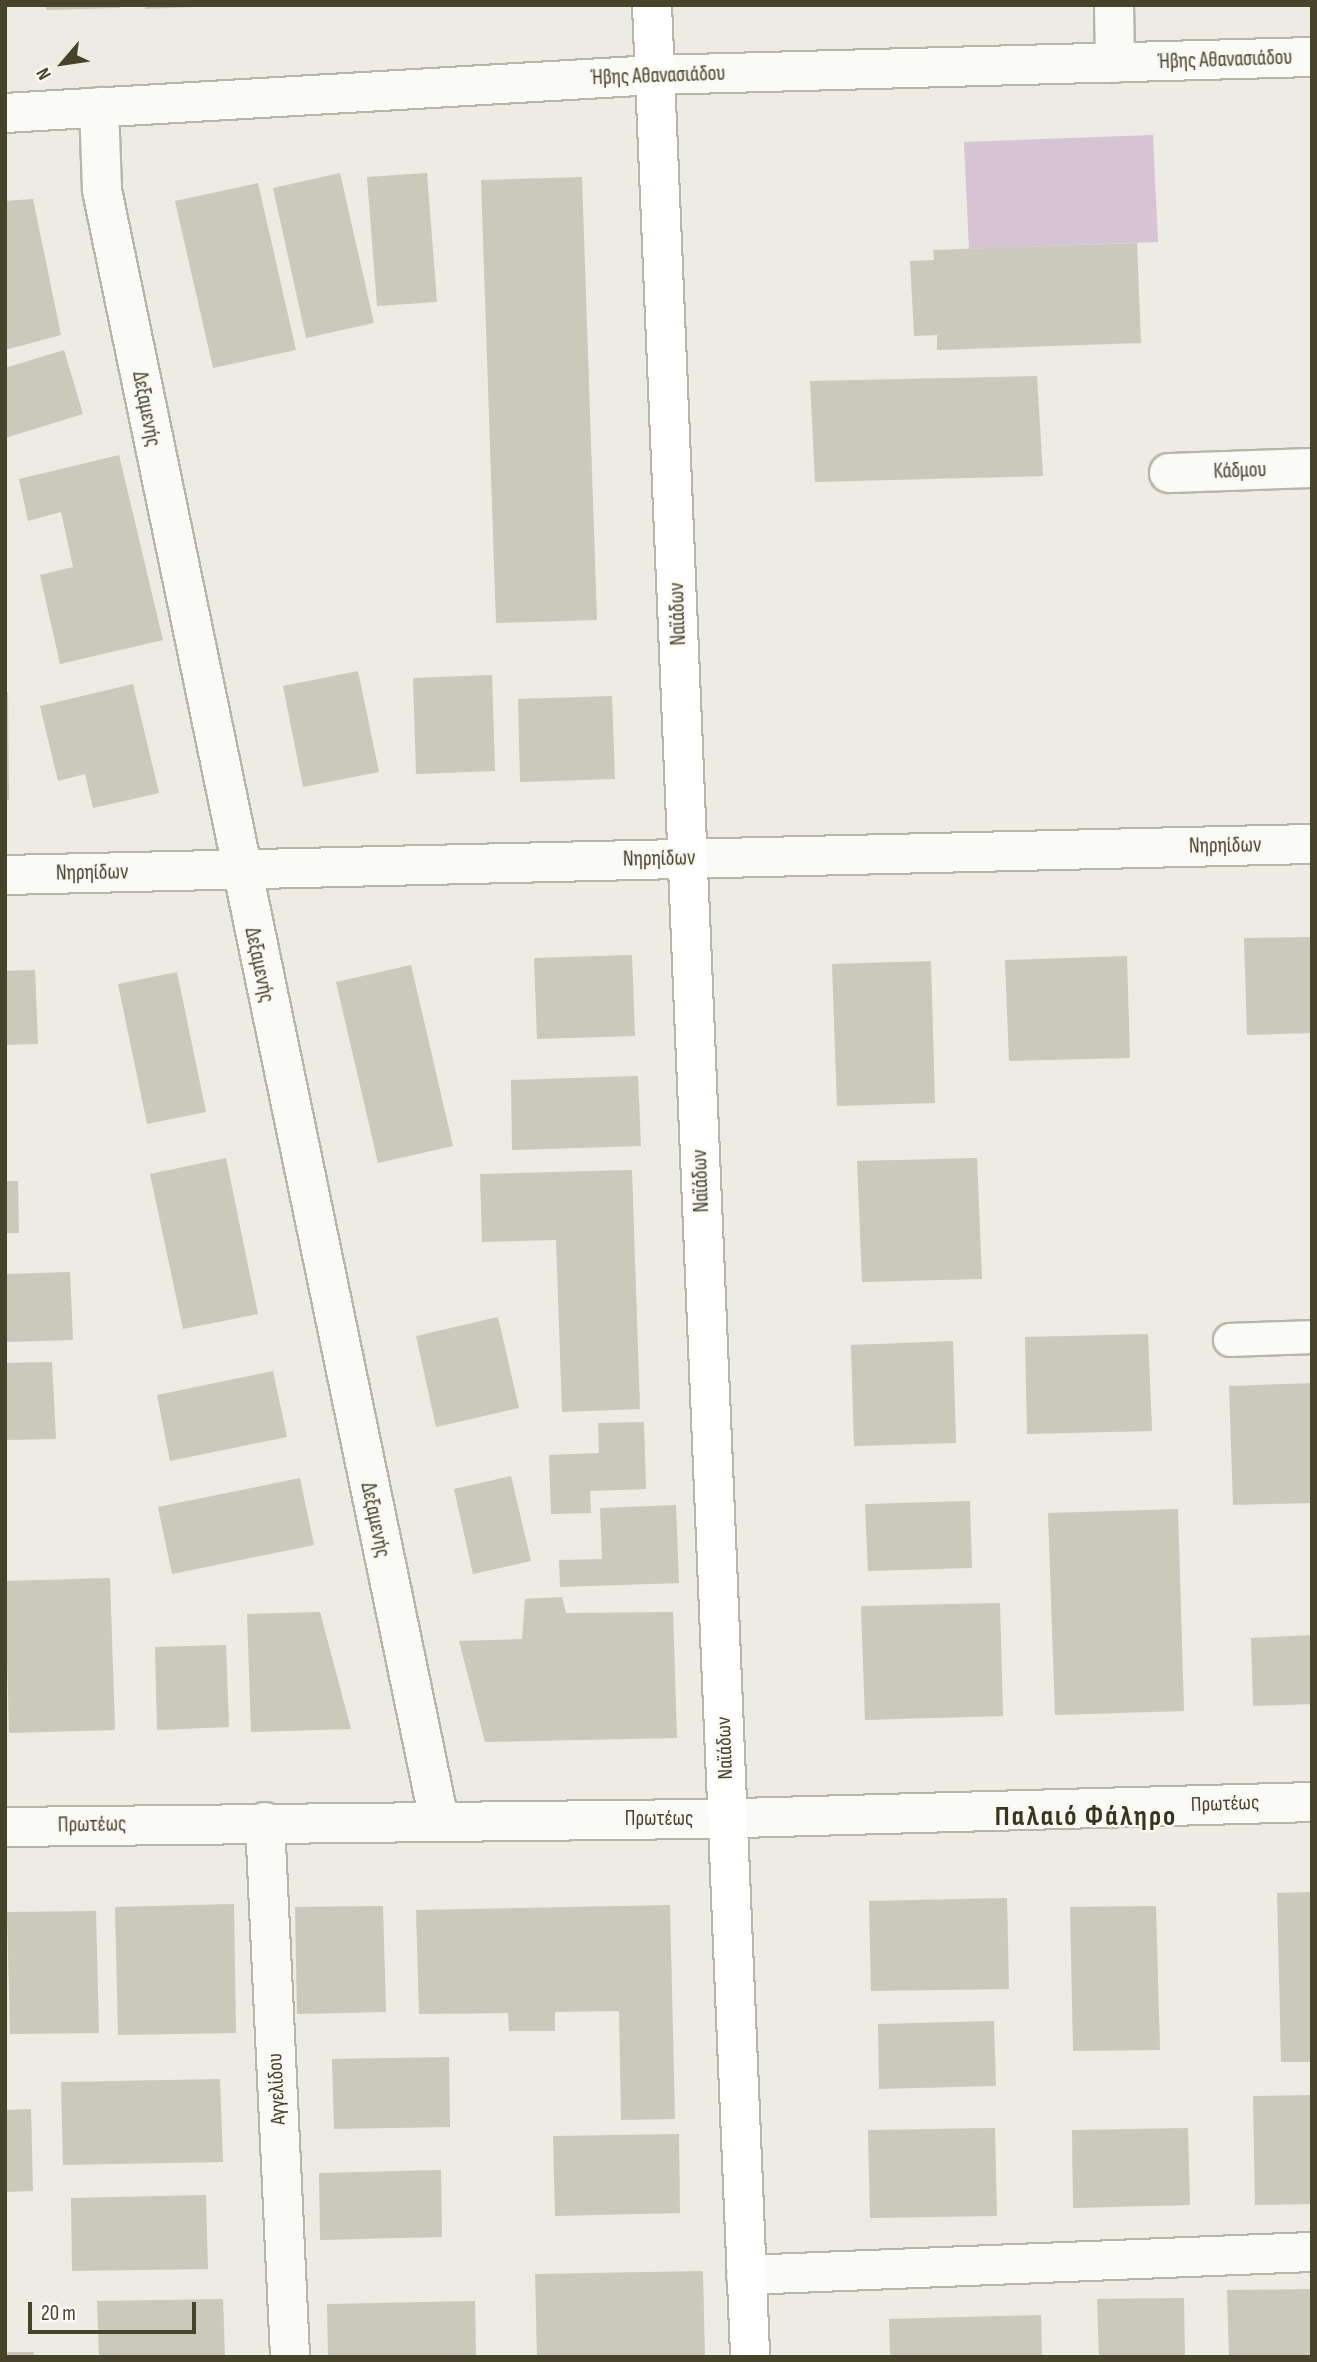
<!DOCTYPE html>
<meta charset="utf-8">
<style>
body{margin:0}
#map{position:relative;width:1317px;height:2362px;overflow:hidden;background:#ecebe4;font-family:"Sofia Sans Condensed",sans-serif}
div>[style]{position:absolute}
.green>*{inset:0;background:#d6c4d5}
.building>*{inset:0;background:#cac9bb}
.roads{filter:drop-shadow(2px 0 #b7b6a8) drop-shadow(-2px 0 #b7b6a8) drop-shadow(0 2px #b7b6a8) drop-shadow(0 -2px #b7b6a8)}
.lane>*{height:32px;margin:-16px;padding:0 16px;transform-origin:16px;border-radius:16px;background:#fafaf7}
.street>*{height:38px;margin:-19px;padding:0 19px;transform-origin:19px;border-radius:19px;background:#fafaf7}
.secondary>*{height:38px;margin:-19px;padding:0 19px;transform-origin:19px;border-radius:19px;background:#fff}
span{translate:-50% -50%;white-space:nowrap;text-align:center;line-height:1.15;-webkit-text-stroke:5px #f9f8f4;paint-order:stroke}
.street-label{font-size:21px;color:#45442a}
.district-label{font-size:28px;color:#36361d;font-weight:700;letter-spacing:2px}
.frame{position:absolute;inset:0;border:7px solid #45442a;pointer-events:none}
.north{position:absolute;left:28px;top:28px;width:70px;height:70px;-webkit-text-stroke:5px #f9f8f4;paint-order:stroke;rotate:241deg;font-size:19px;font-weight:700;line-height:28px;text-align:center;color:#45442a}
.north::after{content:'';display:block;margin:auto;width:24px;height:32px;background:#45442a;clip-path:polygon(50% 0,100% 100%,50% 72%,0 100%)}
.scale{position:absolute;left:28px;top:2302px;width:168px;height:32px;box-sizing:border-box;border:4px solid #45442a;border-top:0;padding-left:9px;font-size:21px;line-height:24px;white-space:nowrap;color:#45442a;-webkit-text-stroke:5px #f9f8f4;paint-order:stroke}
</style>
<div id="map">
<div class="green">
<div style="clip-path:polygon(1153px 135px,1158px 242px,969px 249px,964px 142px)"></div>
</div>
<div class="building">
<div style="clip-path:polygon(46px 5px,120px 5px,120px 8px,46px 10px)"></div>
<div style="clip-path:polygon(145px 5px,193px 5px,193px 7px,145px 9px)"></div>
<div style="clip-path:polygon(340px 173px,374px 323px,306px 338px,273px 188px)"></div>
<div style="clip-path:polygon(427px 173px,437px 302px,377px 306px,367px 177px)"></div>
<div style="clip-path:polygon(582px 177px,597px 620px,496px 623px,481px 180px)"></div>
<div style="clip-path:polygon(258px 183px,296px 350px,213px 368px,175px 201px)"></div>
<div style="clip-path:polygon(33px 199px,61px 335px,5px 350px,5px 201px)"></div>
<div style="clip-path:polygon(1137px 243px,1141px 343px,937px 350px,937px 335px,914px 336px,910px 261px,934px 260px,933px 250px)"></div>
<div style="clip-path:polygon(64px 350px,83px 414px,5px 438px,5px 368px)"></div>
<div style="clip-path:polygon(1037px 376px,1043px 476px,815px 482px,810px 381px)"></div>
<div style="clip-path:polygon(119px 455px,163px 640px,60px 664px,40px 575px,73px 567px,61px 512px,28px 521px,19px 479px)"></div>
<div style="clip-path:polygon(358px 671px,379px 772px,303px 787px,283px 686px)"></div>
<div style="clip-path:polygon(492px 675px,495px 771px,416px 774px,413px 678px)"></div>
<div style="clip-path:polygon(133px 684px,159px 793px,93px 808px,85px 774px,58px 781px,40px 706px)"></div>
<div style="clip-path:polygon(5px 692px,8px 692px,9px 800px,5px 800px)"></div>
<div style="clip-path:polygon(612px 696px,615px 779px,520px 782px,518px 699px)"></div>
<div style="clip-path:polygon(1312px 937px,1312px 1033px,1247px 1035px,1244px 938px)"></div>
<div style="clip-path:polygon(632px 955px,635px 1036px,537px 1039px,534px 958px)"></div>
<div style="clip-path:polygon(1127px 956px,1130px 1058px,1009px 1061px,1005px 960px)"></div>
<div style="clip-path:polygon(931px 961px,935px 1103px,837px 1106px,832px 964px)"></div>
<div style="clip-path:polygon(411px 965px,453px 1146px,378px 1163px,336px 982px)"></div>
<div style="clip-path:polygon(35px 970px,38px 1044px,5px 1045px,5px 971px)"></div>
<div style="clip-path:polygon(177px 972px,206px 1112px,147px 1124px,118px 984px)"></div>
<div style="clip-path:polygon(638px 1076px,641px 1146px,512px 1150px,511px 1080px)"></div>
<div style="clip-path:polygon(226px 1158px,258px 1314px,183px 1329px,150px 1174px)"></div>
<div style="clip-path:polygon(977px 1158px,982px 1279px,862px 1282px,857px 1161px)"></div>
<div style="clip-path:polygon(632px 1170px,640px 1409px,562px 1412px,556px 1240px,482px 1242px,480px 1174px)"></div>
<div style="clip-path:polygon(5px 1181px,18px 1181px,19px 1233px,5px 1233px)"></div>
<div style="clip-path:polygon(70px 1272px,73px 1340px,5px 1342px,5px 1274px)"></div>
<div style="clip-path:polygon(498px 1317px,519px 1408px,436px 1427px,416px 1336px)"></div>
<div style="clip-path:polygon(1148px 1334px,1152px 1431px,1027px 1434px,1025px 1337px)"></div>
<div style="clip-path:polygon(953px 1341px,956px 1443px,854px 1446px,851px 1345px)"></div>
<div style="clip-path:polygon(52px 1362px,56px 1439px,5px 1440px,5px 1363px)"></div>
<div style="clip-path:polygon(273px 1371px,287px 1437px,170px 1461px,157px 1395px)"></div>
<div style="clip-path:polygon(1312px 1383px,1312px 1503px,1233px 1505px,1229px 1386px)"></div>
<div style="clip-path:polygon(644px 1422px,646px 1489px,590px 1491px,591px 1513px,551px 1514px,549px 1455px,599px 1453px,598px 1423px)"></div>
<div style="clip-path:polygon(511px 1476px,531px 1561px,473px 1574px,454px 1489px)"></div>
<div style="clip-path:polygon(300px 1478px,314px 1545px,172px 1574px,158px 1507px)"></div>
<div style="clip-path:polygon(970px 1501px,972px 1568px,868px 1571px,865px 1504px)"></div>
<div style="clip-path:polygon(676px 1505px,679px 1583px,560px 1587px,559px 1560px,602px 1559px,600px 1508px)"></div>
<div style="clip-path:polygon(1178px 1509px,1184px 1711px,1055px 1715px,1048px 1513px)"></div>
<div style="clip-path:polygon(110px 1578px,115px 1730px,9px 1733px,5px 1581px)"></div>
<div style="clip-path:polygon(562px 1597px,566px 1613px,673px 1612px,677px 1738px,485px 1742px,459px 1641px,522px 1639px,525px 1599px)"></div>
<div style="clip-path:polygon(1000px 1603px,1003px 1716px,865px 1720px,861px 1606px)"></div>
<div style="clip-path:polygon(320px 1612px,351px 1729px,251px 1732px,247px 1614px)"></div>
<div style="clip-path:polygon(1312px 1635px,1312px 1704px,1253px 1706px,1251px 1638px)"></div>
<div style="clip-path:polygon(226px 1645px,229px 1727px,157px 1730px,155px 1647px)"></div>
<div style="clip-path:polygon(1312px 1892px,1312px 2062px,1281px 2062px,1277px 1893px)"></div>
<div style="clip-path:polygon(1007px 1898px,1009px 1989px,871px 1991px,869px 1901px)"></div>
<div style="clip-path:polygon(234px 1904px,236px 2033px,118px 2035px,115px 1907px)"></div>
<div style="clip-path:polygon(670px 1905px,675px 2119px,621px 2120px,619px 2011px,555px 2012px,555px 2031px,509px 2031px,508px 2013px,419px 2014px,416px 1910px)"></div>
<div style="clip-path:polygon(383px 1906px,386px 2012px,297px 2014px,295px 1907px)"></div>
<div style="clip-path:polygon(1156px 1906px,1160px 2050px,1073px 2051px,1070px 1907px)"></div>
<div style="clip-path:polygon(96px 1911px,99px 2033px,10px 2034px,7px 1912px)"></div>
<div style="clip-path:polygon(994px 2021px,996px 2086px,879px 2089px,878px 2024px)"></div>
<div style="clip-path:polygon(449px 2057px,450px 2127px,334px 2129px,332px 2059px)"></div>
<div style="clip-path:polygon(220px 2079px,223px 2162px,63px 2165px,61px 2082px)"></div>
<div style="clip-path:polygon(1312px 2095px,1312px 2204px,1255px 2205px,1253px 2096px)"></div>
<div style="clip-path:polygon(31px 2109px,33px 2191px,5px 2192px,5px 2110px)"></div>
<div style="clip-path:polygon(995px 2128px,997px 2216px,870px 2218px,868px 2130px)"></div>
<div style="clip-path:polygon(1188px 2128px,1190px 2205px,1073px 2208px,1072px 2130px)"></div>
<div style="clip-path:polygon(679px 2134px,680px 2213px,555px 2216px,553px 2136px)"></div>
<div style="clip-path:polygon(441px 2170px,442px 2237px,320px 2240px,319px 2173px)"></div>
<div style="clip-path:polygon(206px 2195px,208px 2269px,72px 2271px,71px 2198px)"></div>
<div style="clip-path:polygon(703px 2271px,705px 2357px,537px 2357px,535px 2274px)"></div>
<div style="clip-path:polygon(1312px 2289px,1312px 2357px,1229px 2357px,1227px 2290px)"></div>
<div style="clip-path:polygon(1184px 2298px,1185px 2357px,1099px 2357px,1097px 2299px)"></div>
<div style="clip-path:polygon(223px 2299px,225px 2357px,99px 2357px,97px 2301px)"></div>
<div style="clip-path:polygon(475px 2301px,476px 2357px,328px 2357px,327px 2304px)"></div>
<div style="clip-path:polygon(1041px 2315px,1042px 2357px,890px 2357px,889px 2319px)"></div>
<div style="clip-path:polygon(5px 2352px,34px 2352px,34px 2357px,5px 2357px)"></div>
</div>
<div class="roads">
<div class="lane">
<div style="left:1230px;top:1340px;width:82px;rotate:-2.1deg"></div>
</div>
<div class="street">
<div style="left:1114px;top:5px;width:58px;rotate:89deg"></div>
<div style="left:99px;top:107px;width:83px;rotate:87.9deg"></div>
<div style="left:102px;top:190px;width:1664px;rotate:78.32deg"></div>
<div style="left:5px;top:113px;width:651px;rotate:-3.35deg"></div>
<div style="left:655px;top:75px;width:657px;rotate:-1.57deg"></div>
<div style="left:1169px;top:473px;width:143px;rotate:-2deg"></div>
<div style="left:5px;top:875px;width:1307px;rotate:-1.36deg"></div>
<div style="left:265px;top:1822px;width:536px;rotate:87.32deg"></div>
<div style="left:5px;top:1827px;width:699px;rotate:-0.66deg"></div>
<div style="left:704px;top:1819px;width:608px;rotate:-1.6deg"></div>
<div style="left:746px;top:2275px;width:566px;rotate:-2.33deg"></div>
</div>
<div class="secondary">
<div style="left:652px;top:5px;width:2354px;rotate:87.61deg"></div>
</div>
</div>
<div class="street-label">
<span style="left:1225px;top:60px;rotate:-2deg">Ήβης Αθανασιάδου</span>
<span style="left:658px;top:76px;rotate:-2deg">Ήβης Αθανασιάδου</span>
<span style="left:146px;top:409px;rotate:79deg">Δεξαμενής</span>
<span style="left:1240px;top:471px;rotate:-2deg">Κάδμου</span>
<span style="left:678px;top:614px;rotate:-92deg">Ναϊάδων</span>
<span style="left:1225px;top:846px;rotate:-1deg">Νηρηίδων</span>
<span style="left:659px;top:859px;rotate:-1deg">Νηρηίδων</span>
<span style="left:92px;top:873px;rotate:-1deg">Νηρηίδων</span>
<span style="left:259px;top:965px;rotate:78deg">Δεξαμενής</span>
<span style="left:701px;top:1181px;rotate:-92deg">Ναϊάδων</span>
<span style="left:375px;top:1520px;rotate:78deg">Δεξαμενής</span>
<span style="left:725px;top:1748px;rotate:-92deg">Ναϊάδων</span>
<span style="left:1225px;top:1804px;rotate:-2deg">Πρωτέως</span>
<span style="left:659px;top:1819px">Πρωτέως</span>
<span style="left:92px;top:1825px;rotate:-1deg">Πρωτέως</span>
<span style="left:277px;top:2089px;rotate:-93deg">Αγγελίδου</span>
</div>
<div class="district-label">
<span style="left:1086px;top:1817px">Παλαιό Φάληρο</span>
</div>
<div class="frame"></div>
<div class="north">N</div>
<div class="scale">20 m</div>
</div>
